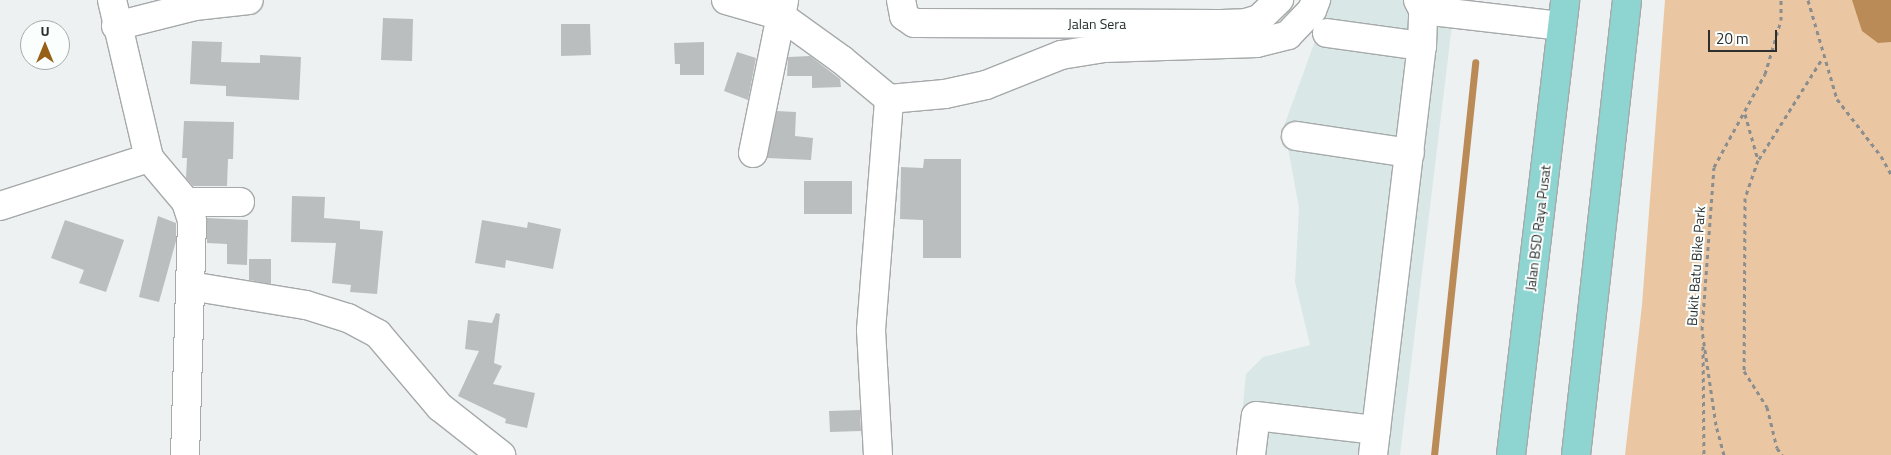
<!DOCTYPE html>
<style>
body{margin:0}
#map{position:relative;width:1891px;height:455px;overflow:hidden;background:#edf1f1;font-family:"Titillium Web",sans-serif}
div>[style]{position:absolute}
.built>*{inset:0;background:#d9e7e6}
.green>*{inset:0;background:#eac7a2}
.water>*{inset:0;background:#bb8b57}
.stream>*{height:7px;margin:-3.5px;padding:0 3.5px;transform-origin:3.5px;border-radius:3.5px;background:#bb8b57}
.building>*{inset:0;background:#babebe}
.path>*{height:3px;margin-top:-1.5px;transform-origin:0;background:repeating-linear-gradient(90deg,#8b8e8e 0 4px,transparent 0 8px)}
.roads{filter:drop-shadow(1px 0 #a5a9a9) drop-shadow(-1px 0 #a5a9a9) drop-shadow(0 1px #a5a9a9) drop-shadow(0 -1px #a5a9a9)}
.minor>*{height:28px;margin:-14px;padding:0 14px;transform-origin:14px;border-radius:14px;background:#fff}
.major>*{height:28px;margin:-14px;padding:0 14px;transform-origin:14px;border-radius:14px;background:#8ed4d1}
span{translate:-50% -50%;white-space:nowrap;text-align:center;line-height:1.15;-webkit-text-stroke:4px #fafffe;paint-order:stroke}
.street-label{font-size:14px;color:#2d2f2f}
.north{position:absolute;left:20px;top:20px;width:50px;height:50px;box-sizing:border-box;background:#fafffe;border:1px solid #a8acab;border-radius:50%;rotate:0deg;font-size:14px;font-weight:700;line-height:20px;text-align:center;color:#2d2f2f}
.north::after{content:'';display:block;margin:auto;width:18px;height:22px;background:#976019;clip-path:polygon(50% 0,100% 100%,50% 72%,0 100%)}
.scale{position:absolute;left:1708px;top:30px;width:69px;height:22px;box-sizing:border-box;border:2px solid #2d2f2f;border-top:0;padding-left:6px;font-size:15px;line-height:18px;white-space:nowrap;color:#2d2f2f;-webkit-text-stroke:4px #fafffe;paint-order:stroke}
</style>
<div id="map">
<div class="built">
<div style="clip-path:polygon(1330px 0,1455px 0,1400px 455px,1238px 455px,1246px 374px,1263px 357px,1310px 345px,1295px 282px,1299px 208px,1284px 126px)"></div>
</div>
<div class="green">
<div style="clip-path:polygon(1665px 0,1891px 0,1891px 455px,1625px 455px,1642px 305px)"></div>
</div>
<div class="water">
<div style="clip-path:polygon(1852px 0,1891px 0,1891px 42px,1878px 43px,1862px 31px)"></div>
</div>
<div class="stream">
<div style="left:1434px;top:455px;width:395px;rotate:-84deg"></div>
</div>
<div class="building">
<div style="clip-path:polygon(383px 18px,413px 19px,412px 61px,381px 60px)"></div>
<div style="clip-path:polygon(561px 24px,590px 24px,591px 55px,561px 56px)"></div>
<div style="clip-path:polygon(192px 41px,222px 42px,221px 62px,260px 63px,260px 55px,301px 57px,299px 100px,226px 96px,226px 86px,190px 84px)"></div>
<div style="clip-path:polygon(704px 42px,704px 75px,680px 75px,680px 64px,675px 64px,674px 43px)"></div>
<div style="clip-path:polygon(737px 52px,756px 58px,748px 100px,724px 91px)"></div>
<div style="clip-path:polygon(810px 56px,840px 79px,841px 87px,812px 88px,812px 76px,787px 76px,788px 57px)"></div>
<div style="clip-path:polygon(777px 111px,796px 112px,795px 136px,813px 138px,811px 160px,767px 158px)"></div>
<div style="clip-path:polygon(184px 121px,234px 122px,233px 159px,228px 159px,227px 186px,193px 186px,186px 178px,187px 158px,182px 158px)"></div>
<div style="clip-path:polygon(924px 159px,961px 159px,961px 258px,923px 258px,923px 220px,900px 219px,901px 167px,923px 168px)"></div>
<div style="clip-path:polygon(804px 181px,852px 181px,852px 214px,804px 214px)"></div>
<div style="clip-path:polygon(292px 196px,325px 197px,324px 218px,360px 221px,360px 229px,383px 231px,377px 294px,350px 292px,351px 285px,332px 283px,336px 243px,291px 242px)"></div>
<div style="clip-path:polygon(158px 216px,176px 223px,176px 241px,159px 302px,139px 297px)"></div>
<div style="clip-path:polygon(207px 218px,248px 220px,247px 265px,227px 264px,227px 244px,207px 243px)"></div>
<div style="clip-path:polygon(65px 220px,124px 240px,106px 292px,79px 283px,84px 270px,51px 258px)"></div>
<div style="clip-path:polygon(482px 220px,527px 228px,528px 222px,561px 229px,553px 269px,506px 260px,505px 268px,475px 263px)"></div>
<div style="clip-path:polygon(249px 259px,271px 259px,271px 284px,249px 280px)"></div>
<div style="clip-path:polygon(496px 313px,500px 314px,494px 363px,502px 366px,493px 384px,535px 393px,527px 428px,505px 423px,506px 419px,458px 396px,479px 351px,465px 349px,468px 320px,492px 323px)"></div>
<div style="clip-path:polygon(860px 410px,861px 431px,830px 432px,829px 411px)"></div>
</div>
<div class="path">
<div style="left:1808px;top:0;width:103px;rotate:73.7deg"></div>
<div style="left:1837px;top:99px;width:72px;rotate:52.3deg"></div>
<div style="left:1881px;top:156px;width:21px;rotate:61deg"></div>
<div style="left:1745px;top:114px;width:48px;rotate:74.2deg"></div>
<div style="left:1758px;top:160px;width:40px;rotate:108.9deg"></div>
<div style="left:1745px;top:198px;width:173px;rotate:90.3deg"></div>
<div style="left:1744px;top:371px;width:43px;rotate:57.4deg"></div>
<div style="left:1767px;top:407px;width:42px;rotate:76.3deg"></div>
<div style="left:1777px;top:448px;width:9px;rotate:54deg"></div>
<div style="left:1759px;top:159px;width:118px;rotate:-57.8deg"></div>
<div style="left:1703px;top:346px;width:109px;rotate:89.5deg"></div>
<div style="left:1724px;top:455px;width:31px;rotate:-105deg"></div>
<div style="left:1716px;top:425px;width:96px;rotate:-98.4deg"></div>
<div style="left:1702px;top:330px;width:163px;rotate:-85.8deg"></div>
<div style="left:1714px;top:167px;width:106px;rotate:-61.3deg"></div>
<div style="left:1765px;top:74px;width:56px;rotate:-73.5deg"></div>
<div style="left:1781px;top:20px;width:20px;rotate:-90deg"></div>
</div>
<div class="roads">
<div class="minor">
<div style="left:112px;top:0;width:162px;rotate:76.8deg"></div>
<div style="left:149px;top:158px;width:57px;rotate:49.9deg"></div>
<div style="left:186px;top:202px;width:20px;rotate:72deg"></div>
<div style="left:192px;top:221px;width:234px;rotate:91.7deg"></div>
<div style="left:726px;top:0;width:57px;rotate:16.2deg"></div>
<div style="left:781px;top:16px;width:75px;rotate:35.8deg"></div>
<div style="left:842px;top:60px;width:61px;rotate:39.7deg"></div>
<div style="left:889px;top:99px;width:56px;rotate:-5.1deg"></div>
<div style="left:945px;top:94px;width:42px;rotate:-12.4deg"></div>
<div style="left:986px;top:85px;width:81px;rotate:-21.8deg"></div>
<div style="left:1061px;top:55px;width:44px;rotate:-9.2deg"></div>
<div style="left:1104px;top:48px;width:153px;rotate:-1.9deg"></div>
<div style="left:1257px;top:43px;width:32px;rotate:-14deg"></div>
<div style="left:1288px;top:35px;width:35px;rotate:-46deg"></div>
<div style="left:1312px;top:10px;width:11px;rotate:-68deg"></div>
<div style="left:901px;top:0;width:16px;rotate:79deg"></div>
<div style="left:904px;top:16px;width:12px;rotate:35deg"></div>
<div style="left:914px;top:23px;width:307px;rotate:0.2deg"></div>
<div style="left:1221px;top:24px;width:25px;rotate:-2deg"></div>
<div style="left:1246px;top:23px;width:14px;rotate:-17deg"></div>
<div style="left:1259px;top:19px;width:28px;rotate:-44deg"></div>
<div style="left:1423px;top:10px;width:140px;rotate:6.6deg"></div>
<div style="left:116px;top:26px;width:81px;rotate:-14.2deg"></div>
<div style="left:195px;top:6px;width:54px;rotate:-6.3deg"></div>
<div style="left:1327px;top:33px;width:96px;rotate:7.8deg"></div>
<div style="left:1296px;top:136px;width:115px;rotate:8.5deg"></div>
<div style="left:753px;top:153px;width:156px;rotate:-78.5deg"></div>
<div style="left:186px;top:202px;width:54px"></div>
<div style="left:0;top:206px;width:157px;rotate:-17.9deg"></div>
<div style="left:190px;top:286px;width:118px;rotate:9.3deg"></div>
<div style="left:306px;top:305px;width:44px;rotate:17.2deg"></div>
<div style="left:348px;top:318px;width:34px;rotate:28deg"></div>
<div style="left:378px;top:334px;width:96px;rotate:49.7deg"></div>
<div style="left:440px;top:407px;width:78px;rotate:38.2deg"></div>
<div style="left:878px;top:455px;width:125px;rotate:-93.2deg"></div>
<div style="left:871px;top:330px;width:232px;rotate:-85.5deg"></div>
<div style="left:1251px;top:455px;width:39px;rotate:-83deg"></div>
<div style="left:1256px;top:416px;width:121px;rotate:6.7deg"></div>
<div style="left:1373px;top:455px;width:412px;rotate:-83.2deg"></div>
<div style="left:1422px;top:46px;width:36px;rotate:-88deg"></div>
<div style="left:1423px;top:10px;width:11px;rotate:-117deg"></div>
</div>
<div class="major">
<div style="left:1511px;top:455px;width:458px;rotate:-83.2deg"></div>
<div style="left:1576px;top:455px;width:458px;rotate:-83.6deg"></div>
</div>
</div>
<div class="street-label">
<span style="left:1097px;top:24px">Jalan Sera</span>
<span style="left:1538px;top:228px;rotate:-83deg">Jalan BSD Raya Pusat</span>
<span style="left:1696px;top:266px;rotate:-86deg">Bukit Batu Bike Park</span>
</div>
<div class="north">U</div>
<div class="scale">20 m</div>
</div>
